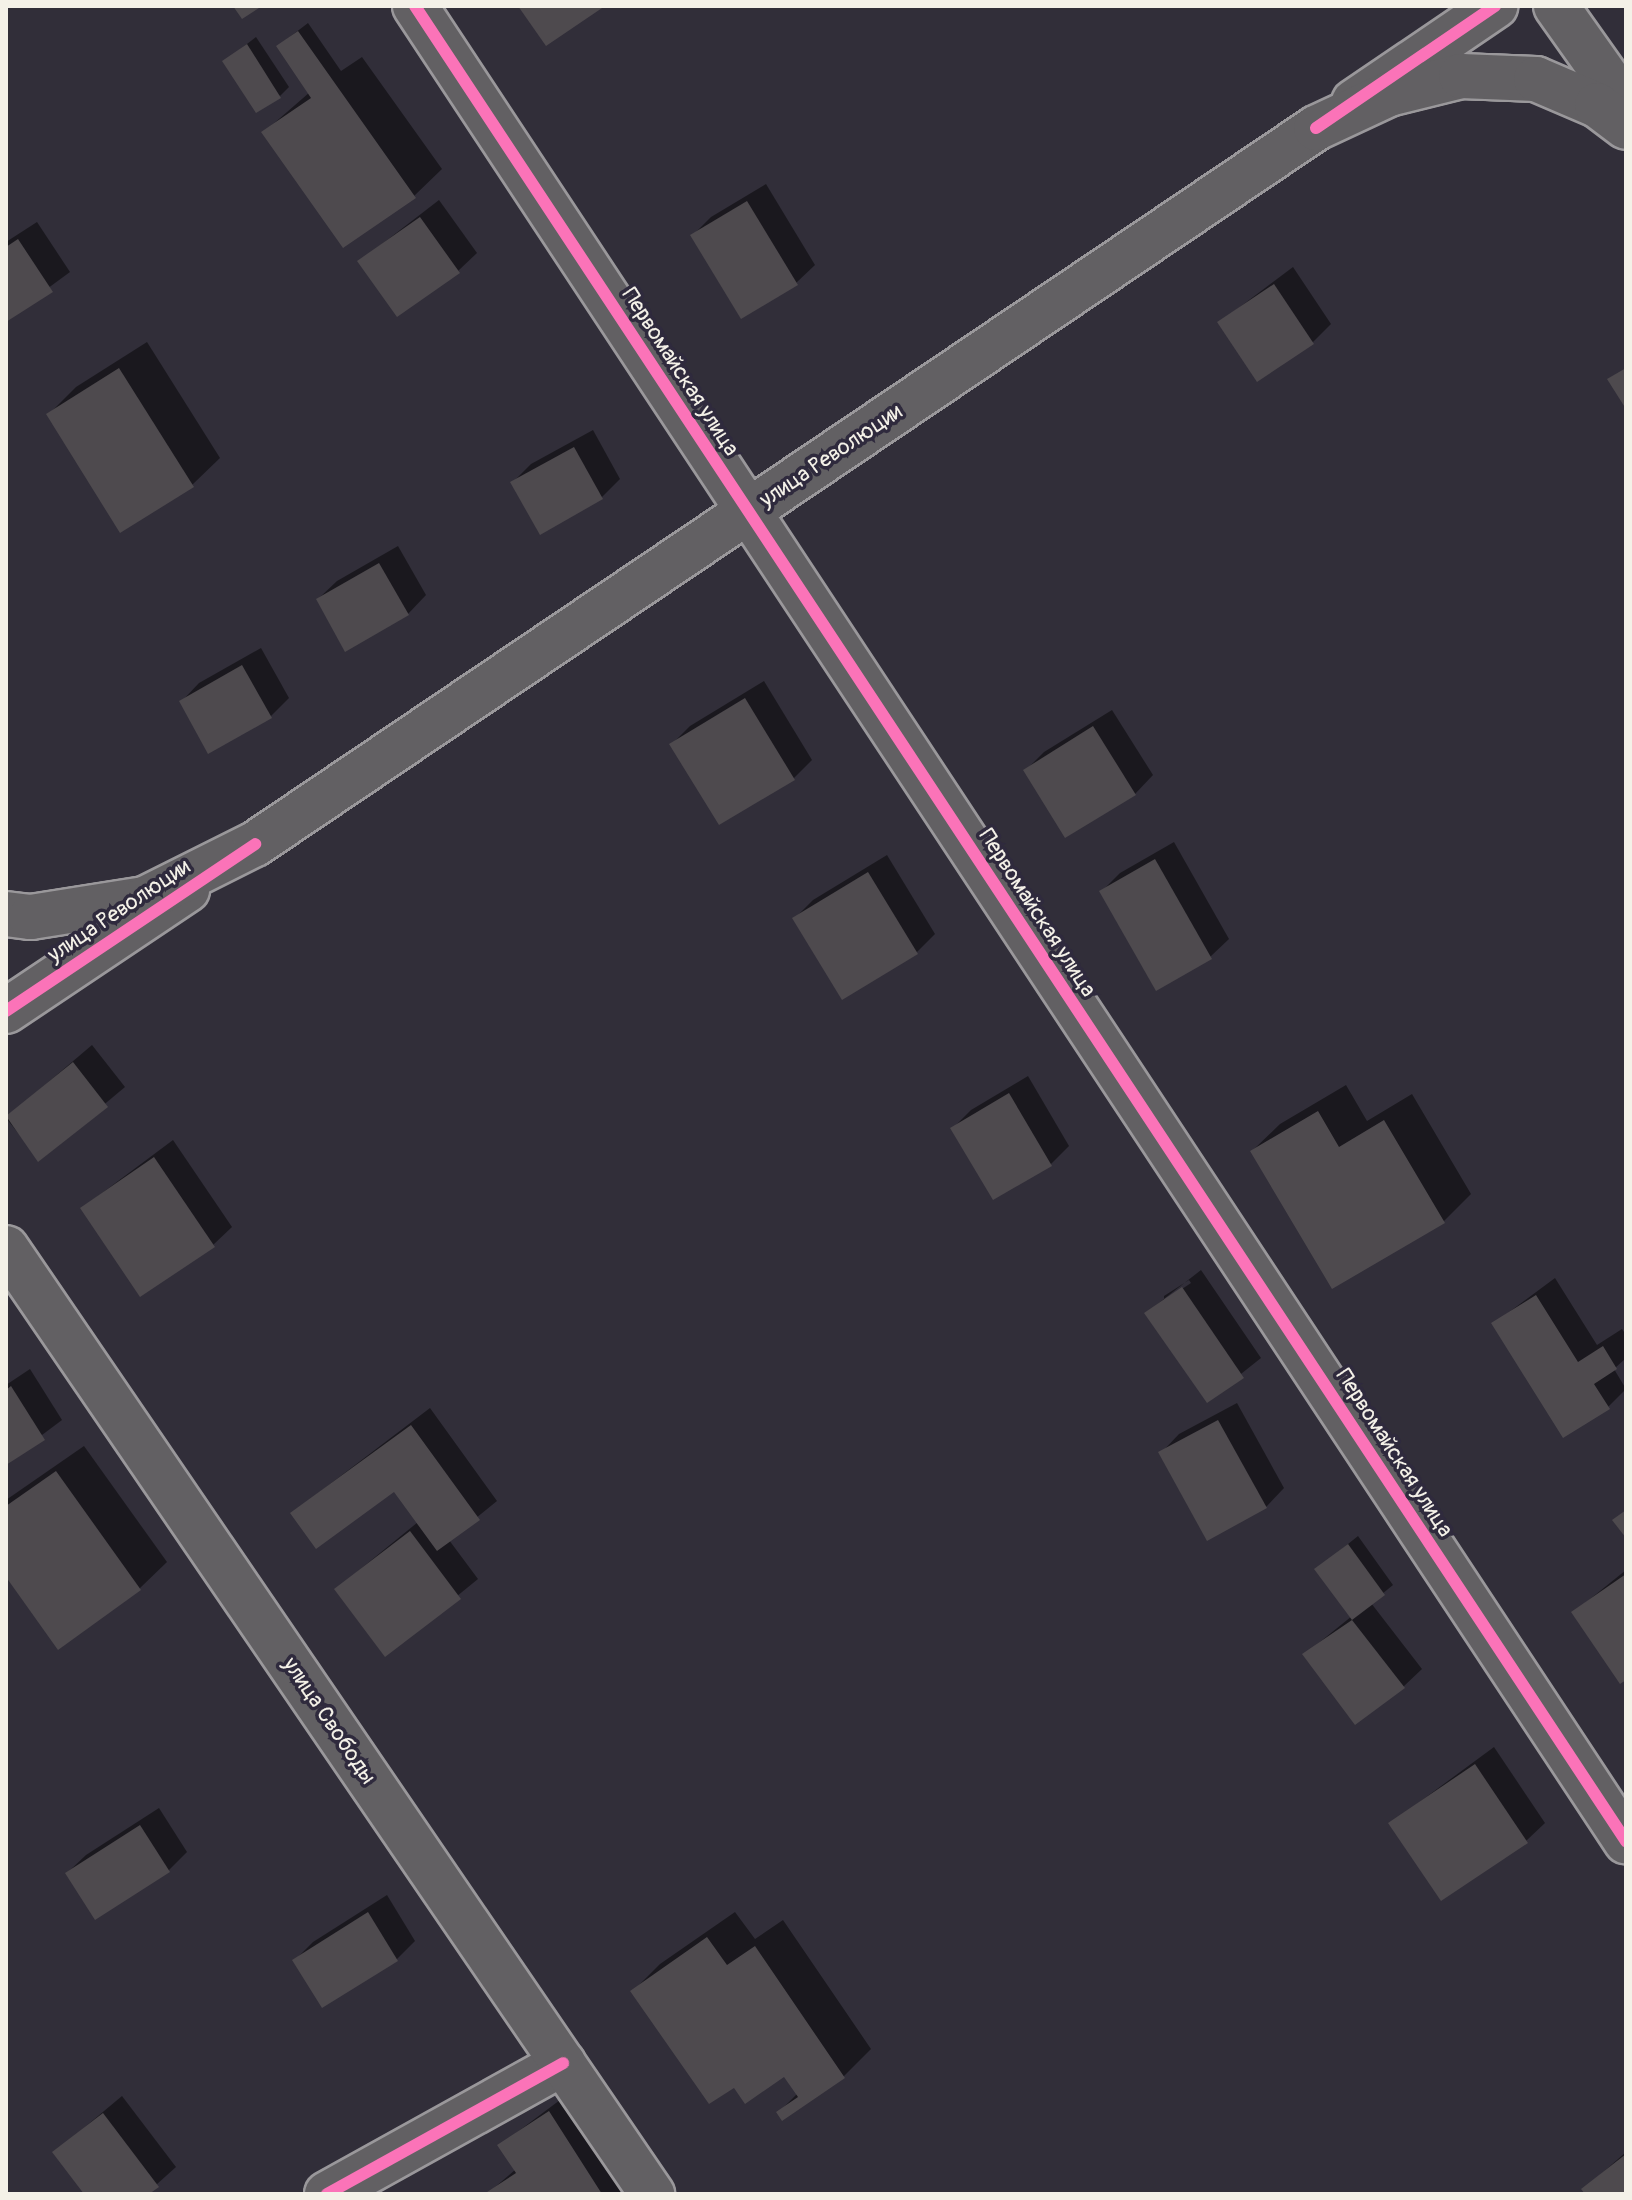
<!DOCTYPE html>
<meta charset="utf-8">
<style>
body{margin:0}
#map{position:relative;width:1632px;height:2200px;overflow:hidden;background:#312e39;font-family:Pangolin,sans-serif}
div>[style]{position:absolute}
.shadow>*{inset:0;background:#0007}
.building>*{inset:0;background:#4e4a4e}
.roads{filter:drop-shadow(2px 0 #9a989b) drop-shadow(-2px 0 #9a989b) drop-shadow(0 2px #9a989b) drop-shadow(0 -2px #9a989b)}
.minor>*{height:44px;margin:-22px;padding:0 22px;transform-origin:22px;border-radius:22px;background:#626063}
.tertiary>*{height:44px;margin:-22px;padding:0 22px;transform-origin:22px;border-radius:22px;background:#626063}
.secondary>*{height:44px;margin:-22px;padding:0 22px;transform-origin:22px;border-radius:22px;background:#626063}
.cycleway>*{height:12px;margin:-6px;padding:0 6px;transform-origin:6px;border-radius:6px;background:#fb73b8}
span{translate:-50% -50%;white-space:nowrap;text-align:center;line-height:1.15;-webkit-text-stroke:7px #2f2a3d;paint-order:stroke}
.street-label{font-size:22px;color:#f4f1e8}
.frame{position:absolute;inset:0;border:8px solid #f4f1e8;pointer-events:none}
</style>
<div id="map">
<div class="shadow">
<div style="clip-path:polygon(308px 23px,341px 71px,362px 57px,442px 169px,414px 196px,264px 132px,310px 92px,278px 46px)"></div>
<div style="clip-path:polygon(256px 37px,289px 87px,280px 96px,225px 61px)"></div>
<div style="clip-path:polygon(766px 184px,815px 265px,796px 283px,693px 235px,711px 217px)"></div>
<div style="clip-path:polygon(439px 200px,477px 253px,458px 271px,360px 261px)"></div>
<div style="clip-path:polygon(37px 222px,70px 272px,6px 319px,6px 242px)"></div>
<div style="clip-path:polygon(1293px 267px,1331px 324px,1313px 342px,1220px 322px)"></div>
<div style="clip-path:polygon(147px 342px,220px 458px,192px 485px,49px 414px,76px 387px)"></div>
<div style="clip-path:polygon(593px 430px,620px 479px,602px 497px,513px 482px,531px 464px)"></div>
<div style="clip-path:polygon(398px 546px,426px 595px,408px 614px,318px 599px,337px 581px)"></div>
<div style="clip-path:polygon(261px 648px,289px 698px,271px 716px,181px 702px,199px 683px)"></div>
<div style="clip-path:polygon(764px 681px,812px 760px,794px 778px,672px 744px,690px 726px)"></div>
<div style="clip-path:polygon(1112px 710px,1153px 775px,1135px 794px,1025px 771px,1044px 752px)"></div>
<div style="clip-path:polygon(1174px 842px,1229px 939px,1210px 957px,1102px 891px,1120px 873px)"></div>
<div style="clip-path:polygon(887px 855px,935px 934px,917px 952px,795px 918px,813px 900px)"></div>
<div style="clip-path:polygon(92px 1045px,125px 1087px,39px 1159px,6px 1118px)"></div>
<div style="clip-path:polygon(1028px 1076px,1069px 1146px,1051px 1164px,953px 1128px,971px 1110px)"></div>
<div style="clip-path:polygon(1346px 1085px,1367px 1121px,1412px 1094px,1471px 1194px,1444px 1221px,1252px 1151px,1280px 1124px)"></div>
<div style="clip-path:polygon(173px 1140px,232px 1227px,213px 1245px,82px 1208px)"></div>
<div style="clip-path:polygon(evenodd,1201px 1270px,1261px 1358px,1207px 1401px,1146px 1313px,1201px 1270px,1189px 1280px,1191px 1283px,1164px 1301px,1164px 1296px,1189px 1280px)"></div>
<div style="clip-path:polygon(1555px 1278px,1597px 1345px,1622px 1329px,1626px 1335px,1626px 1358px,1614px 1369px,1626px 1389px,1608px 1407px,1493px 1324px)"></div>
<div style="clip-path:polygon(30px 1369px,62px 1420px,6px 1462px,6px 1385px)"></div>
<div style="clip-path:polygon(1237px 1403px,1284px 1488px,1266px 1507px,1161px 1453px,1179px 1434px)"></div>
<div style="clip-path:polygon(430px 1408px,497px 1501px,449px 1540px,478px 1579px,386px 1654px,336px 1589px,418px 1522px,394px 1489px,292px 1513px)"></div>
<div style="clip-path:polygon(84px 1446px,167px 1562px,139px 1589px,6px 1574px,6px 1500px)"></div>
<div style="clip-path:polygon(1358px 1536px,1393px 1585px,1371px 1603px,1422px 1669px,1403px 1687px,1305px 1654px,1352px 1616px,1317px 1569px)"></div>
<div style="clip-path:polygon(1626px 1570px,1626px 1678px,1574px 1612px)"></div>
<div style="clip-path:polygon(1494px 1747px,1545px 1823px,1526px 1841px,1391px 1823px)"></div>
<div style="clip-path:polygon(159px 1808px,187px 1852px,169px 1870px,96px 1917px,67px 1873px,86px 1855px)"></div>
<div style="clip-path:polygon(387px 1895px,415px 1941px,397px 1959px,295px 1960px,313px 1942px)"></div>
<div style="clip-path:polygon(735px 1912px,755px 1939px,783px 1920px,871px 2049px,844px 2076px,783px 2118px,779px 2112px,798px 2093px,785px 2074px,734px 2085px,633px 1991px,660px 1964px)"></div>
<div style="clip-path:polygon(568px 2094px,629px 2190px,625px 2194px,487px 2194px,516px 2169px,500px 2145px)"></div>
<div style="clip-path:polygon(122px 2096px,176px 2167px,146px 2194px,87px 2194px,55px 2152px)"></div>
<div style="clip-path:polygon(1626px 2152px,1626px 2194px,1588px 2194px,1584px 2189px)"></div>
</div>
<div class="building">
<div style="clip-path:polygon(233px 6px,262px 6px,242px 19px)"></div>
<div style="clip-path:polygon(518px 6px,605px 6px,546px 46px)"></div>
<div style="clip-path:polygon(298px 31px,416px 198px,343px 248px,261px 132px,311px 98px,276px 46px)"></div>
<div style="clip-path:polygon(247px 44px,281px 98px,256px 113px,222px 61px)"></div>
<div style="clip-path:polygon(747px 201px,798px 285px,741px 319px,690px 235px)"></div>
<div style="clip-path:polygon(420px 217px,460px 273px,397px 317px,357px 261px)"></div>
<div style="clip-path:polygon(18px 239px,53px 292px,6px 322px,6px 247px)"></div>
<div style="clip-path:polygon(1274px 284px,1314px 344px,1257px 382px,1217px 322px)"></div>
<div style="clip-path:polygon(119px 368px,194px 487px,120px 533px,46px 414px)"></div>
<div style="clip-path:polygon(1626px 368px,1626px 409px,1607px 379px)"></div>
<div style="clip-path:polygon(574px 447px,603px 499px,540px 535px,510px 482px)"></div>
<div style="clip-path:polygon(379px 563px,409px 615px,345px 652px,316px 599px)"></div>
<div style="clip-path:polygon(242px 665px,272px 718px,208px 754px,179px 701px)"></div>
<div style="clip-path:polygon(745px 698px,795px 780px,719px 825px,669px 744px)"></div>
<div style="clip-path:polygon(1093px 726px,1136px 795px,1065px 838px,1023px 770px)"></div>
<div style="clip-path:polygon(1155px 859px,1212px 959px,1156px 991px,1099px 891px)"></div>
<div style="clip-path:polygon(868px 872px,918px 954px,842px 1000px,792px 918px)"></div>
<div style="clip-path:polygon(73px 1062px,108px 1107px,38px 1162px,6px 1116px)"></div>
<div style="clip-path:polygon(1009px 1093px,1052px 1166px,993px 1200px,950px 1128px)"></div>
<div style="clip-path:polygon(1318px 1111px,1339px 1147px,1384px 1120px,1445px 1223px,1332px 1289px,1250px 1151px)"></div>
<div style="clip-path:polygon(154px 1157px,215px 1247px,140px 1297px,80px 1208px)"></div>
<div style="clip-path:polygon(1182px 1287px,1244px 1378px,1207px 1403px,1144px 1313px)"></div>
<div style="clip-path:polygon(1536px 1295px,1578px 1362px,1603px 1346px,1617px 1369px,1594px 1384px,1610px 1409px,1563px 1438px,1491px 1323px)"></div>
<div style="clip-path:polygon(11px 1386px,45px 1440px,6px 1465px,6px 1390px)"></div>
<div style="clip-path:polygon(1218px 1420px,1267px 1508px,1207px 1541px,1158px 1452px)"></div>
<div style="clip-path:polygon(411px 1425px,480px 1520px,437px 1551px,394px 1492px,316px 1549px,290px 1513px)"></div>
<div style="clip-path:polygon(56px 1471px,141px 1590px,58px 1650px,6px 1577px,6px 1506px)"></div>
<div style="clip-path:polygon(1626px 1510px,1626px 1538px,1612px 1520px)"></div>
<div style="clip-path:polygon(410px 1531px,461px 1599px,385px 1657px,334px 1589px)"></div>
<div style="clip-path:polygon(1348px 1544px,1385px 1595px,1352px 1620px,1314px 1569px)"></div>
<div style="clip-path:polygon(1626px 1574px,1626px 1680px,1620px 1684px,1571px 1612px)"></div>
<div style="clip-path:polygon(1352px 1620px,1405px 1688px,1355px 1725px,1302px 1654px)"></div>
<div style="clip-path:polygon(1475px 1764px,1528px 1843px,1441px 1901px,1388px 1823px)"></div>
<div style="clip-path:polygon(140px 1825px,170px 1872px,95px 1920px,65px 1873px)"></div>
<div style="clip-path:polygon(368px 1912px,398px 1961px,322px 2008px,292px 1960px)"></div>
<div style="clip-path:polygon(707px 1937px,727px 1965px,755px 1946px,845px 2078px,782px 2121px,776px 2112px,798px 2097px,784px 2077px,745px 2104px,734px 2088px,709px 2104px,630px 1991px)"></div>
<div style="clip-path:polygon(549px 2111px,602px 2194px,484px 2194px,516px 2173px,497px 2145px)"></div>
<div style="clip-path:polygon(103px 2113px,159px 2187px,149px 2194px,84px 2194px,52px 2152px)"></div>
<div style="clip-path:polygon(1626px 2154px,1626px 2194px,1585px 2194px,1581px 2189px)"></div>
</div>
<div class="roads">
<div class="minor">
<div style="left:415px;top:6px;width:2199px;rotate:56.58deg"></div>
<div style="left:1556px;top:6px;width:121px;rotate:54.7deg"></div>
<div style="left:1354px;top:102px;width:171px;rotate:-34.2deg"></div>
<div style="left:327px;top:2194px;width:270px;rotate:-29deg"></div>
</div>
<div class="tertiary">
<div style="left:6px;top:1011px;width:218px;rotate:-33.8deg"></div>
</div>
<div class="secondary">
<div style="left:6px;top:914px;width:25px;rotate:7deg"></div>
<div style="left:31px;top:917px;width:115px;rotate:-9deg"></div>
<div style="left:145px;top:899px;width:123px;rotate:-26.6deg"></div>
<div style="left:255px;top:844px;width:1280px;rotate:-34.01deg"></div>
<div style="left:1316px;top:128px;width:81px;rotate:-25deg"></div>
<div style="left:1389px;top:94px;width:74px;rotate:-14deg"></div>
<div style="left:1461px;top:76px;width:75px;rotate:2.3deg"></div>
<div style="left:1536px;top:79px;width:66px;rotate:23.1deg"></div>
<div style="left:1597px;top:105px;width:36px;rotate:37deg"></div>
<div style="left:6px;top:1248px;width:1146px;rotate:55.67deg"></div>
</div>
</div>
<div class="cycleway">
<div style="left:415px;top:6px;width:2199px;rotate:56.58deg"></div>
<div style="left:1316px;top:128px;width:217px;rotate:-34.3deg"></div>
<div style="left:6px;top:1011px;width:300px;rotate:-33.8deg"></div>
<div style="left:327px;top:2194px;width:270px;rotate:-29deg"></div>
</div>
<div class="street-label">
<span style="left:680px;top:372px;rotate:57deg">Первомайская улица</span>
<span style="left:831px;top:456px;rotate:-34deg">улица Революции</span>
<span style="left:119px;top:911px;rotate:-34deg">улица Революции</span>
<span style="left:1037px;top:913px;rotate:57deg">Первомайская улица</span>
<span style="left:1394px;top:1453px;rotate:57deg">Первомайская улица</span>
<span style="left:329px;top:1721px;rotate:56deg">улица Свободы</span>
</div>
<div class="frame"></div>
</div>
